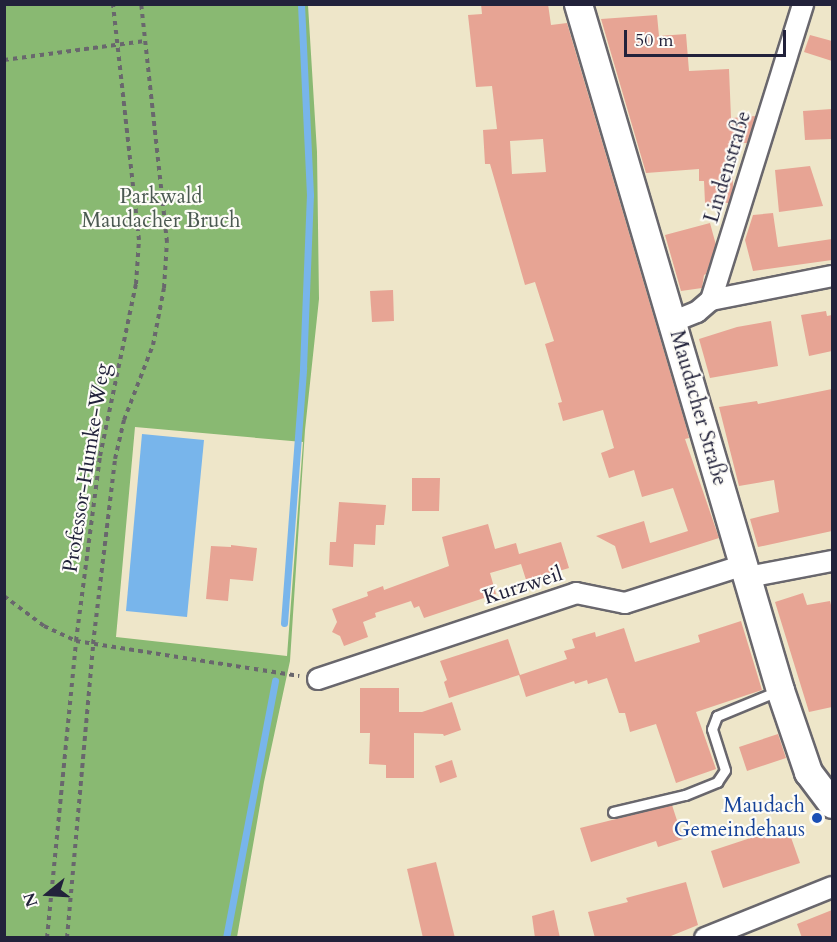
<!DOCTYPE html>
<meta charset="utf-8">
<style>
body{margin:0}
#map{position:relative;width:837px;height:942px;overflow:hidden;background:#eee6c9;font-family:Cardo,serif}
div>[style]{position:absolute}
.forest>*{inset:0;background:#89b972}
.water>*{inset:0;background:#78b5eb}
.stream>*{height:7px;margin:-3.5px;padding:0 3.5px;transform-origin:3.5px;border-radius:3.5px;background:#78b5eb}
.building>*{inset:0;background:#e7a494}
.path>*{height:4px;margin-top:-2px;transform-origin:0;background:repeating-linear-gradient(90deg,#69676d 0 4.5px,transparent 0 9px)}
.roads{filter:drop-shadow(2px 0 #69676d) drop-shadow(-2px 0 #69676d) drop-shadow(0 2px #69676d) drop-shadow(0 -2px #69676d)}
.lane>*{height:9px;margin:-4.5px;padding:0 4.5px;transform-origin:4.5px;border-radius:4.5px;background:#fff}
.street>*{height:20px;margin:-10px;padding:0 10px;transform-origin:10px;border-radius:10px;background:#fff}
.secondary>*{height:27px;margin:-13.5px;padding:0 13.5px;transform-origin:13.5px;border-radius:13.5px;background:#fff}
.dots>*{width:16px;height:16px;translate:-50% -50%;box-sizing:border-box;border:3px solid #fdfcf7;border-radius:50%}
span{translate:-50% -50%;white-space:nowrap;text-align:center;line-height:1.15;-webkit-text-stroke:4.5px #fdfcf7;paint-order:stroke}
.street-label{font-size:21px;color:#22223b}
.park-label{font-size:21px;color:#4b5951}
.transit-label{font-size:21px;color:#164399}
.right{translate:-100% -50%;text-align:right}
.frame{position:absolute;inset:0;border:6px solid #22223b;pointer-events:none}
.north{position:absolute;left:18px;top:864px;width:60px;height:60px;-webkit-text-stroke:4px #fdfcf7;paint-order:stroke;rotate:252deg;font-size:16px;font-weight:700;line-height:24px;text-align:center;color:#22223b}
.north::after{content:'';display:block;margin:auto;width:21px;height:27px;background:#22223b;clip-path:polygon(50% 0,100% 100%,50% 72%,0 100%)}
.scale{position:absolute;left:624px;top:30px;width:162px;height:27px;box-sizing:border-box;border:3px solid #22223b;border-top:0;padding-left:8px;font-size:18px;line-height:21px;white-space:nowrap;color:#22223b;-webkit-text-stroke:4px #fdfcf7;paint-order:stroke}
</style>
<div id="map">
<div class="forest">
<div style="clip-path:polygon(evenodd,5px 4px,308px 5px,317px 152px,319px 299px,305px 430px,290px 661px,264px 782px,237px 937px,5px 937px,5px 4px,135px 427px,303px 442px,287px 656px,116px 637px,135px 427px)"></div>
</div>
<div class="water">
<div style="clip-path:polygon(142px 434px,204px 440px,187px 617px,126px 611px)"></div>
</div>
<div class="stream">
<div style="left:284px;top:623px;width:256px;rotate:-85.7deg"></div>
<div style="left:303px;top:368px;width:173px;rotate:-87.7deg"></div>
<div style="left:310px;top:195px;width:191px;rotate:-92.7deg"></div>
<div style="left:226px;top:938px;width:262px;rotate:-79.2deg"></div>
</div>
<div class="building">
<div style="clip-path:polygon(evenodd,481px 4px,548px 4px,551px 25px,567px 23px,686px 426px,689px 438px,685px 439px,719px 538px,622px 569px,615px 546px,596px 536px,644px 521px,650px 543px,688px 531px,673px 488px,642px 497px,634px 470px,609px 478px,601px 453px,614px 448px,603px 410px,563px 421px,558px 403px,562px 402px,545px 344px,554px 341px,535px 282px,525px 285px,490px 164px,485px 164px,483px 130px,497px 129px,492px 86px,476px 87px,468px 15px,482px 14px,481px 4px,543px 139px,546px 172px,512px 174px,510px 141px,543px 139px)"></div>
<div style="clip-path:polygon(657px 15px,659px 36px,686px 34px,689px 71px,729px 69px,731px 118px,756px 116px,747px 143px,732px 143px,733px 189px,729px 203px,705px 203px,704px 181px,699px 181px,699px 169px,646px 173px,601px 19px)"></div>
<div style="clip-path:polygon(810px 35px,832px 41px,832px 61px,804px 52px)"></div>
<div style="clip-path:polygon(832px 109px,832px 139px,805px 140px,803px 111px)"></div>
<div style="clip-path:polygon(810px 166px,823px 206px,779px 212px,775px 170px)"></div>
<div style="clip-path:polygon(773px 213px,778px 247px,832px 239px,832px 260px,753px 271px,745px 240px,753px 215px)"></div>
<div style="clip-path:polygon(710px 223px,716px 245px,706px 274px,704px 275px,702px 288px,681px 291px,665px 235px)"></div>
<div style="clip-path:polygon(393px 290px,394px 321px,372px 322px,370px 291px)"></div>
<div style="clip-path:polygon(826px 311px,827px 316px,832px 315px,832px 351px,809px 356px,801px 315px)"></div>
<div style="clip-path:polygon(771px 321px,778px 366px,710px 378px,699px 339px,737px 327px)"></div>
<div style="clip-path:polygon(832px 389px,832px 531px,758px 547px,750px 519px,779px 512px,774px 480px,739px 486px,719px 407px,757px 401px,758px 404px)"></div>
<div style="clip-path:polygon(412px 478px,440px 478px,439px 511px,412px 511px)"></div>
<div style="clip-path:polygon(339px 502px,386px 505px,384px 525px,376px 525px,375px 545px,354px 544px,353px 567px,329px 565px,330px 542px,336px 542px)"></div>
<div style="clip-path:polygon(488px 524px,495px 549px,516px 543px,519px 554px,561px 542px,569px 568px,559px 571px,561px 576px,528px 586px,521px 564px,490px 573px,496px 594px,424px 618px,419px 606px,414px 608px,411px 601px,375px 613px,376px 617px,363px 622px,368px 637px,344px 646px,340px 636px,332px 632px,337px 622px,332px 609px,368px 596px,367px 592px,383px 586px,384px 590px,449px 566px,442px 537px)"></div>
<div style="clip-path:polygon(231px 545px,257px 548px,253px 581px,230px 579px,228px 601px,206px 599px,211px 546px,231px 547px)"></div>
<div style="clip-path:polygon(803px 593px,807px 605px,830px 601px,832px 609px,832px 707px,809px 712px,775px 602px)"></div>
<div style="clip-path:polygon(741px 621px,762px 690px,696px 712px,716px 769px,676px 783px,656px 724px,630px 732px,625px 713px,619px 713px,607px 678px,588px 684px,587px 680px,575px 684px,574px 681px,526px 697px,519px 675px,449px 698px,444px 682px,447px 680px,440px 661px,508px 639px,520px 675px,567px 659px,564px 651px,575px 648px,572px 639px,595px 632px,596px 637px,624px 628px,635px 662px,700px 642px,698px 635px)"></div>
<div style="clip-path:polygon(360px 688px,399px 688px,399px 712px,422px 712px,452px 702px,461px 730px,444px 736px,443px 734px,414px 733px,414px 778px,386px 778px,386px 765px,369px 764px,370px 733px,360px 733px)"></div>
<div style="clip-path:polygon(778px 734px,786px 758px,747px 771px,739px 747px)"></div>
<div style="clip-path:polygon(452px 760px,457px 777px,440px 783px,435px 766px)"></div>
<div style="clip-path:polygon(672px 805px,683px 839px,658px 847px,656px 841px,591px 862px,580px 828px)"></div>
<div style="clip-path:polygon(787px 826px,800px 863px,723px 888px,711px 851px)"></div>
<div style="clip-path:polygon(436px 862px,455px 938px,423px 938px,407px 869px)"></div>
<div style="clip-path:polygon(686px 882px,698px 925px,666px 938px,595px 938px,588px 912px,628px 902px,626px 898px)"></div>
<div style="clip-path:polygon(554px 910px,560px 938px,535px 938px,532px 916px)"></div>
<div style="clip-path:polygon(832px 910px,832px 938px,802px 938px,797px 924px)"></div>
</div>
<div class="path">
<div style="left:4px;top:60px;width:142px;rotate:-7.7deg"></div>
<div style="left:4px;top:596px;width:50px;rotate:36.9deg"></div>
<div style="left:44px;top:626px;width:35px;rotate:25deg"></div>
<div style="left:76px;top:641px;width:226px;rotate:8.9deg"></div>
<div style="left:47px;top:938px;width:298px;rotate:-84.4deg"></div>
<div style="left:76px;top:641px;width:187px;rotate:-82.6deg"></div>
<div style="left:100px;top:456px;width:176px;rotate:-78.2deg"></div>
<div style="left:136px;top:284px;width:44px;rotate:-86.1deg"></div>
<div style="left:139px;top:240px;width:237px;rotate:-96.3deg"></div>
<div style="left:67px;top:938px;width:295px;rotate:-84.9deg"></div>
<div style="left:93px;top:644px;width:186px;rotate:-83.2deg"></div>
<div style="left:115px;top:459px;width:40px;rotate:-77deg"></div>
<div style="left:124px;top:420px;width:80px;rotate:-68.9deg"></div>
<div style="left:153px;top:345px;width:58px;rotate:-79.1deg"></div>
<div style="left:164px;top:288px;width:46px;rotate:-86.3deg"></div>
<div style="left:167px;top:242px;width:239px;rotate:-96.2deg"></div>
</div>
<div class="roads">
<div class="lane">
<div style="left:613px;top:812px;width:74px;rotate:-13.3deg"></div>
<div style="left:685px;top:795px;width:35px;rotate:-22deg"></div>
<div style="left:717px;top:782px;width:14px;rotate:-56deg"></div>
<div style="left:725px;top:770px;width:43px;rotate:-107.6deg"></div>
<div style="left:712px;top:729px;width:14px;rotate:-69deg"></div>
<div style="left:717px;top:716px;width:66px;rotate:-22.3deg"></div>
</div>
<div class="street">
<div style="left:711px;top:300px;width:123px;rotate:-11.2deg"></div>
<div style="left:672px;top:322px;width:27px;rotate:-22deg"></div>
<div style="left:697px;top:312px;width:18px;rotate:-41deg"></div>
<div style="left:711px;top:300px;width:310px;rotate:-72.7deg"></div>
<div style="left:748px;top:577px;width:86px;rotate:-10.8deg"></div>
<div style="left:318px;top:679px;width:272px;rotate:-18.4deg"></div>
<div style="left:576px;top:593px;width:50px;rotate:11.5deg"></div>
<div style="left:625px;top:603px;width:125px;rotate:-17.7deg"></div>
<div style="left:705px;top:938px;width:137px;rotate:-21.9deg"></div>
</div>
<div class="secondary">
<div style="left:578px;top:4px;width:715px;rotate:73.59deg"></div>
<div style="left:780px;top:690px;width:87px;rotate:71.1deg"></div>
<div style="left:808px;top:772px;width:40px;rotate:53deg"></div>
</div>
</div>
<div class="dots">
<div style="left:817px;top:818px;background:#1a4fb4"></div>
</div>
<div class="street-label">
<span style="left:728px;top:167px;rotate:-73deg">Lindenstraße</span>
<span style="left:698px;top:408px;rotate:74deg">Maudacher Straße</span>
<span style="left:87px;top:468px;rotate:-81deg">Professor-Humke-Weg</span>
<span style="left:523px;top:586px;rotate:-18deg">Kurzweil</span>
</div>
<div class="park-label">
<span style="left:161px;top:209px">Parkwald<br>Maudacher Bruch</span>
</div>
<div class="transit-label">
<span class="right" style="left:805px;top:818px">Maudach<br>Gemeindehaus</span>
</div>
<div class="frame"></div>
<div class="north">N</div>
<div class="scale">50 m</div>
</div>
